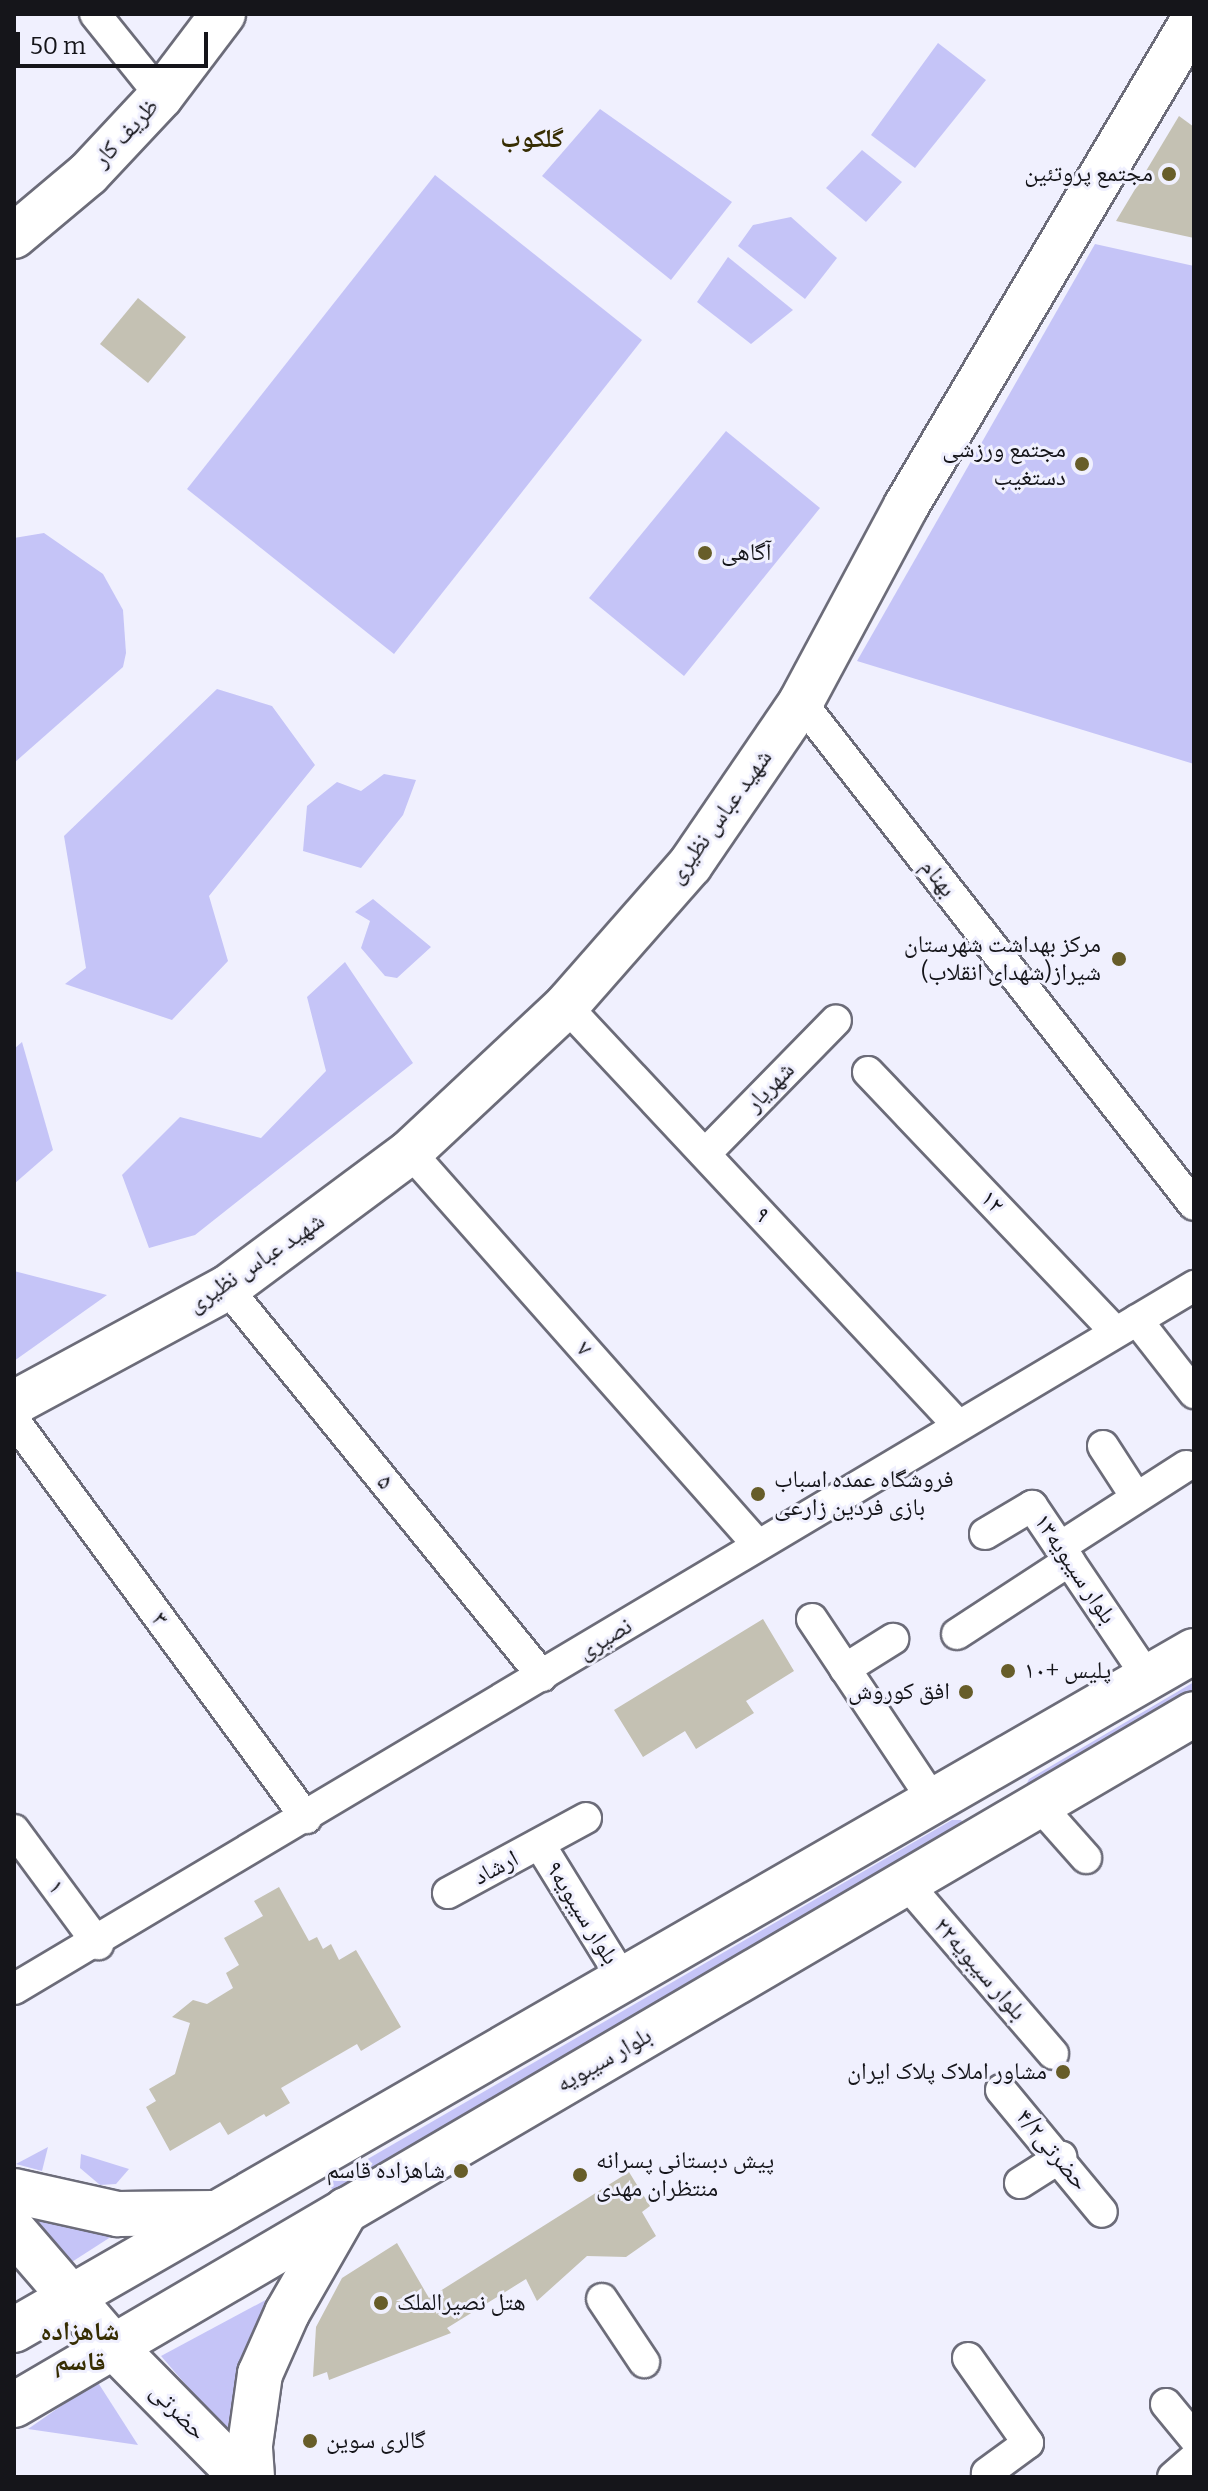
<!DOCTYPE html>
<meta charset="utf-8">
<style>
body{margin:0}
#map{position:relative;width:1208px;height:2491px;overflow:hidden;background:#f0f0fe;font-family:Bitter,"Noto Naskh Arabic",serif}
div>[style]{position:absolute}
.green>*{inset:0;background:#c5c4f7}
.building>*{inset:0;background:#c4c1b3}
.roads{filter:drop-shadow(2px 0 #6c6c79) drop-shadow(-2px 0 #6c6c79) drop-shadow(0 2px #6c6c79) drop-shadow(0 -2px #6c6c79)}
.street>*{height:30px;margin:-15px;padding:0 15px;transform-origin:15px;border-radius:15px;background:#fff}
.secondary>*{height:44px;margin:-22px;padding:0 22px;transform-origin:22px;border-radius:22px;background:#fff}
.dots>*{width:22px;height:22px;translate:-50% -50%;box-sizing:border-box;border:4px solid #f0f0fe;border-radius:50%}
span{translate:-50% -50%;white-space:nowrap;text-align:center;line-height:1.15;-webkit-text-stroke:6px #f0f0fe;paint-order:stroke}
.street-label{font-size:24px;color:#15151a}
.poi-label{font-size:24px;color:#15151a}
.right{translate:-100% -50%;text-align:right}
.left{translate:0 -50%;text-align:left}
.neighbourhood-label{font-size:26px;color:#362d02;font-weight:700}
.frame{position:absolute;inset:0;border:16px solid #15151a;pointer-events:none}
.scale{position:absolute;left:16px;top:32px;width:192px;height:36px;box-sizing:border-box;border:4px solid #15151a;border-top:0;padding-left:10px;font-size:24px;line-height:28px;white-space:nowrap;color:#15151a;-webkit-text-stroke:6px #f0f0fe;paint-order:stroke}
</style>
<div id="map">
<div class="green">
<div style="clip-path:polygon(938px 43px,986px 80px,915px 168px,871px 135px)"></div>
<div style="clip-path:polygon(600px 109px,732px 202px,671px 280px,542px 176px)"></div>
<div style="clip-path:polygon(862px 150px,902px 182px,866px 222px,826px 188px)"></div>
<div style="clip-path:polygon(435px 175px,642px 340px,394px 654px,187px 489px)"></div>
<div style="clip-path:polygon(791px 217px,837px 258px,805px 299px,738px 246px,753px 225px)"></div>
<div style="clip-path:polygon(1095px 244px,1194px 266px,1194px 764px,857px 661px)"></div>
<div style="clip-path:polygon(728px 257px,793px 310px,751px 344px,697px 302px)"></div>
<div style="clip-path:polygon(726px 431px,820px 508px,684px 676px,589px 598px)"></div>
<div style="clip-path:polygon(44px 533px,103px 574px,123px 610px,126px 653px,123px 667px,14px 763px,14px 538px)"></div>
<div style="clip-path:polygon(217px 689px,272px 706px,315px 765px,209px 896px,228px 961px,172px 1020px,65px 984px,86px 968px,64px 836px)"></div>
<div style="clip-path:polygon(384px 774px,416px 780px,403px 815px,361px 868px,303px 851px,307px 806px,337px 782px,361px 791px)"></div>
<div style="clip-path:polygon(373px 899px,431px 947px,397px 978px,385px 976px,361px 948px,370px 921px,355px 912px)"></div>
<div style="clip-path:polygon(345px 962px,413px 1063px,195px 1235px,149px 1248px,122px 1175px,180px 1117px,261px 1138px,326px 1071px,307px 997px)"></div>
<div style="clip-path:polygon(22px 1042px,53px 1150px,14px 1184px,14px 1049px)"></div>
<div style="clip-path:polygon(14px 1271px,107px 1295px,14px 1361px)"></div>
<div style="clip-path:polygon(1194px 1682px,1194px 1697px,1031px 1790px,1025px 1787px,1029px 1779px)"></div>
<div style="clip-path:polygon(952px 1820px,961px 1820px,965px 1826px,960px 1833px,333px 2191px,328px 2182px)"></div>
<div style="clip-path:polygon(48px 2147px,42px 2171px,16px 2164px)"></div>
<div style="clip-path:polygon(81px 2154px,129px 2169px,116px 2184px,100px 2185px,80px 2168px)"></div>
<div style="clip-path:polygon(19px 2217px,120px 2231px,64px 2267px)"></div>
<div style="clip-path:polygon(286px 2289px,231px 2437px,161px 2356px)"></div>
<div style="clip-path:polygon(97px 2381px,138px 2445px,28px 2429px)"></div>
</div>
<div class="building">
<div style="clip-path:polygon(1179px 116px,1194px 127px,1194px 238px,1116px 221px)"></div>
<div style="clip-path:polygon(138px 298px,186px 337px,148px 383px,100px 344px)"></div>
<div style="clip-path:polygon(763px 1619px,794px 1671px,746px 1701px,754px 1713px,696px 1749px,685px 1731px,643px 1757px,614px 1710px)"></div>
<div style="clip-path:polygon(279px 1887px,309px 1941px,317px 1937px,323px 1949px,331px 1944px,339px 1960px,356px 1950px,401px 2027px,361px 2051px,357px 2044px,281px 2088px,290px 2103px,266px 2117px,264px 2114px,228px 2135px,220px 2122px,170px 2151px,146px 2107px,156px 2101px,149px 2089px,175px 2074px,190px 2023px,172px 2017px,193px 2000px,207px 2004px,233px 1988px,226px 1973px,239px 1965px,224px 1938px,263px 1916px,254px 1901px)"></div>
<div style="clip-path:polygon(629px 2172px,650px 2206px,642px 2212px,656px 2236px,626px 2257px,587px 2256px,537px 2301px,526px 2279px,447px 2328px,451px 2333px,329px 2380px,327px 2372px,313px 2377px,316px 2327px,342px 2278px,397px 2243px,429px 2298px)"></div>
</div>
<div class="roads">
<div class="street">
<div style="left:95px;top:14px;width:105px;rotate:51.2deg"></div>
<div style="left:801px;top:702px;width:638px;rotate:52deg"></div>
<div style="left:566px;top:1006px;width:574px;rotate:46.91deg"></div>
<div style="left:868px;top:1072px;width:359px;rotate:46.4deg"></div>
<div style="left:410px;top:1152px;width:525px;rotate:48.48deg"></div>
<div style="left:705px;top:1154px;width:187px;rotate:-45.6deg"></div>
<div style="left:227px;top:1288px;width:500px;rotate:50.9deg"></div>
<div style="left:1137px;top:1320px;width:93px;rotate:52deg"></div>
<div style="left:14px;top:1420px;width:494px;rotate:53.7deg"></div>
<div style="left:1103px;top:1446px;width:61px;rotate:57.1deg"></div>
<div style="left:985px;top:1534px;width:55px;rotate:-30.8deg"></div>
<div style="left:1032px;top:1506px;width:207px;rotate:56deg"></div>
<div style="left:1060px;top:1547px;width:150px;rotate:-32.7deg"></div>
<div style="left:812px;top:1619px;width:220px;rotate:56.3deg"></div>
<div style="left:957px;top:1634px;width:134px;rotate:-33.1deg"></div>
<div style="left:845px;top:1669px;width:57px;rotate:-32deg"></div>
<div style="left:1039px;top:1805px;width:71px;rotate:48.4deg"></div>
<div style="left:14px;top:1830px;width:142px;rotate:53.6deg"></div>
<div style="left:540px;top:1845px;width:160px;rotate:58.3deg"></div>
<div style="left:907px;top:1884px;width:224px;rotate:49.3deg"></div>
<div style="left:448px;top:1893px;width:157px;rotate:-28.5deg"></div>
<div style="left:14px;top:1989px;width:1374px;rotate:-30.78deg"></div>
<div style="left:1001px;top:2090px;width:158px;rotate:50.4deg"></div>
<div style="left:1020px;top:2183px;width:49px;rotate:-32.4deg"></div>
<div style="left:602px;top:2299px;width:76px;rotate:56.3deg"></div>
<div style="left:968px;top:2358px;width:104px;rotate:54.8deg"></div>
<div style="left:1028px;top:2443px;width:51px;rotate:143.8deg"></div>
<div style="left:1166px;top:2404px;width:44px;rotate:50.5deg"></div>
<div style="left:1173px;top:2477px;width:28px;rotate:-41deg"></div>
</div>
<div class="secondary">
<div style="left:14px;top:236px;width:97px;rotate:-40deg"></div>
<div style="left:88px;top:174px;width:107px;rotate:-46.9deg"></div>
<div style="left:161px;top:96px;width:103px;rotate:-52.9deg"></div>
<div style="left:14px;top:1403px;width:242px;rotate:-28.4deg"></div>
<div style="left:227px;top:1288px;width:228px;rotate:-36.6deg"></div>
<div style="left:410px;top:1152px;width:214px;rotate:-43.1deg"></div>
<div style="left:566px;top:1006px;width:188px;rotate:-48.7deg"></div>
<div style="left:690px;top:865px;width:197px;rotate:-55.7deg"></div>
<div style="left:801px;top:702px;width:222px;rotate:-61.8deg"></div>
<div style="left:906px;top:506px;width:566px;rotate:-59.4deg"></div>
<div style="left:14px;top:2191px;width:107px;rotate:12.5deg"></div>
<div style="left:118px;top:2214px;width:95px;rotate:-0.6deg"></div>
<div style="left:14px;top:2231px;width:153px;rotate:49.2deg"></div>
<div style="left:114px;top:2347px;width:182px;rotate:45.4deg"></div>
<div style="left:14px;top:2330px;width:1361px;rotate:-29.92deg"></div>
<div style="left:14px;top:2405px;width:1367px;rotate:-30.35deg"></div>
<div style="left:252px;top:2477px;width:32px;rotate:-94deg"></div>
<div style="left:250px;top:2445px;width:72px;rotate:-82deg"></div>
<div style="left:260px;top:2374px;width:67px;rotate:-66.1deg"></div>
<div style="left:287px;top:2313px;width:119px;rotate:-60.2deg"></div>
</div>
</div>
<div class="dots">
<div style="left:1169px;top:174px;background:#675d29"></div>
<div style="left:1082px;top:464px;background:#675d29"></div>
<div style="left:705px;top:553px;background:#675d29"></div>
<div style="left:1119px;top:959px;background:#675d29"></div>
<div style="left:758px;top:1494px;background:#675d29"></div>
<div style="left:1008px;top:1671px;background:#675d29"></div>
<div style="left:966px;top:1692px;background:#675d29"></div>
<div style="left:1063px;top:2072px;background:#675d29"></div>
<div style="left:461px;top:2171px;background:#675d29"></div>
<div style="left:580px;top:2175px;background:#675d29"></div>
<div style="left:381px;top:2303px;background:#675d29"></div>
<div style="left:310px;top:2441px;background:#675d29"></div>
</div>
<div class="street-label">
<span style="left:126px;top:133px;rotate:-47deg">ظریف کار</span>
<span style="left:720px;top:817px;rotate:-54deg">شهید عباس نظیری</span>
<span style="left:938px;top:878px;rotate:52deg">بهنام</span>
<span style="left:770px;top:1087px;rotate:-46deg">شهریار</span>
<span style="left:992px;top:1202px;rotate:46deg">۱۲</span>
<span style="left:762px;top:1215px;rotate:47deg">۹</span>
<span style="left:256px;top:1263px;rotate:-34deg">شهید عباس نظیری</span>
<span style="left:584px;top:1349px;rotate:48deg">۷</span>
<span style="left:385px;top:1482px;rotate:51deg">۵</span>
<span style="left:1075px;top:1569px;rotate:56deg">بلوار سیبویه۱۳</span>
<span style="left:160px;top:1619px;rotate:54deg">۳</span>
<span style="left:605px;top:1639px;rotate:-31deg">نصیری</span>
<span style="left:496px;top:1868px;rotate:-28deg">ارشاد</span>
<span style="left:56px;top:1887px;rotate:54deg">۱</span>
<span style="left:582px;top:1913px;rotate:58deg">بلوار سیبویه۹</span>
<span style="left:980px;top:1969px;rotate:49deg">بلوار سیبویه۲۲</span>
<span style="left:604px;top:2060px;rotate:-30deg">بلوار سیبویه</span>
<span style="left:1052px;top:2150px;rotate:50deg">حضرتی۴/۲</span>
<span style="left:178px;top:2412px;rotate:46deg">حضرتی</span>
</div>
<div class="poi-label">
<span class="right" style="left:1153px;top:174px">مجتمع پروتئین</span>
<span class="right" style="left:1066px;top:464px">مجتمع ورزشی<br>دستغیب</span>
<span class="left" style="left:721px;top:553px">آگاهی</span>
<span class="right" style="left:1101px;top:959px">مرکز بهداشت شهرستان<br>شیراز(شهدای انقلاب)</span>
<span class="left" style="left:774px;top:1494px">فروشگاه عمده اسباب<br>بازی فردین زارعی</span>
<span class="left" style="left:1024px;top:1671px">پلیس +۱۰</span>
<span class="right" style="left:950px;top:1692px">افق کوروش</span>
<span class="right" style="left:1047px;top:2072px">مشاور املاک پلاک ایران</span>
<span class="left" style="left:596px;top:2175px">پیش دبستانی پسرانه<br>منتظران مهدی</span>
<span class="right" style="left:445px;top:2171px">شاهزاده قاسم</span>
<span class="left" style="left:397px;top:2303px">هتل نصیرالملک</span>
<span class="left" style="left:326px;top:2441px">گالری سوین</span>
</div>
<div class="neighbourhood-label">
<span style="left:532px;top:139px">گلکوب</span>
<span style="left:80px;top:2347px">شاهزاده<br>قاسم</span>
</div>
<div class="frame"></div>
<div class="scale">50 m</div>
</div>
